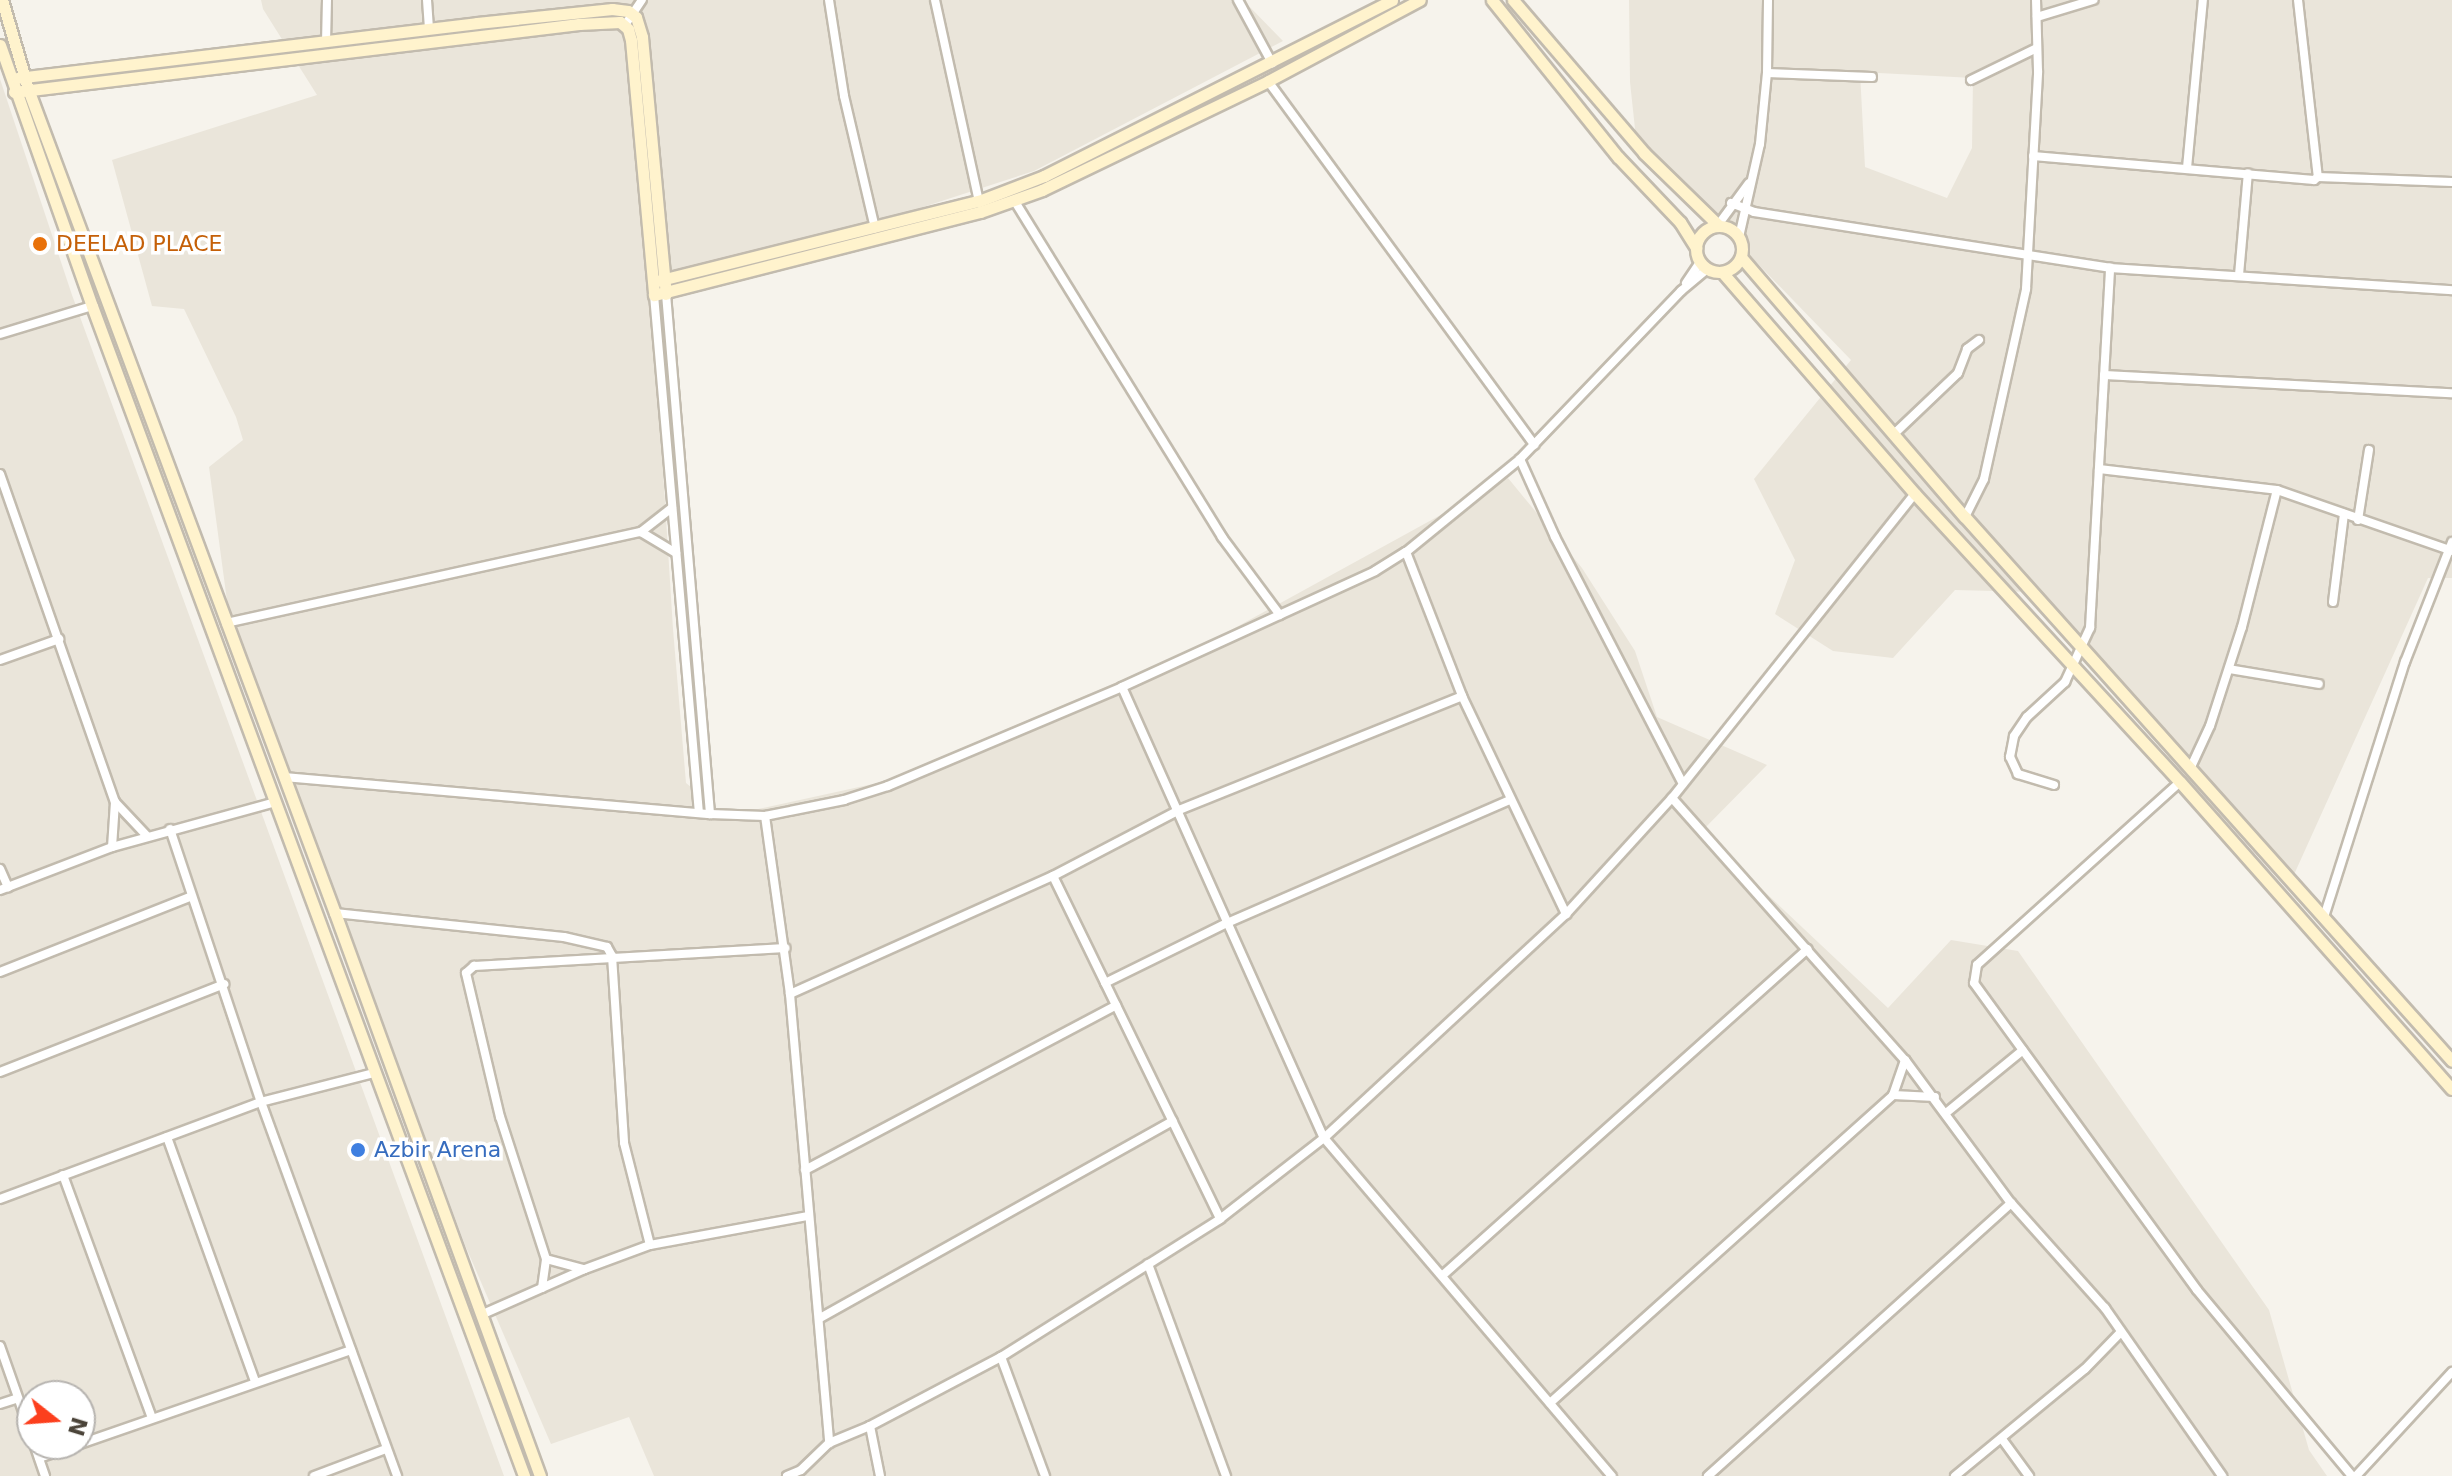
<!DOCTYPE html>
<style>
body{margin:0}
#map{position:relative;width:2452px;height:1476px;overflow:hidden;background:#f6f3ec;font-family:"DejaVu Sans",sans-serif}
div>[style]{position:absolute}
.residential>*{inset:0;background:#eae5da}
.roads{filter:drop-shadow(2px 0 #c2bbae) drop-shadow(-2px 0 #c2bbae) drop-shadow(0 2px #c2bbae) drop-shadow(0 -2px #c2bbae)}
.street>*{height:8px;margin:-4px;padding:0 4px;transform-origin:4px;border-radius:4px;background:#fff}
.secondary>*{height:11px;margin:-5.5px;padding:0 5.5px;transform-origin:5.5px;border-radius:5.5px;background:#fff3cd}
.secondary>.ring{margin:-5.5px;padding:0;box-sizing:content-box;background:none;border:11px solid #fff3cd;border-radius:50%}
.dots>*{width:22px;height:22px;translate:-50% -50%;box-sizing:border-box;border:4px solid #fff;border-radius:50%}
span{translate:-50% -50%;white-space:nowrap;text-align:center;line-height:1.15;-webkit-text-stroke:7px #fff;paint-order:stroke}
.food-label{font-size:22px;color:#c56008}
.left{translate:0 -50%;text-align:left}
.shop-label{font-size:22px;color:#366cbe}
.north{position:absolute;left:16px;top:1380px;width:80px;height:80px;box-sizing:border-box;background:#fff;border:2px solid #b7b4b0;border-radius:50%;rotate:107deg;font-size:22px;font-weight:700;line-height:32px;text-align:center;color:#4b4439}
.north::after{content:'';display:block;margin:auto;width:28px;height:36px;background:#fc3f1d;clip-path:polygon(50% 0,100% 100%,50% 72%,0 100%)}
</style>
<div id="map">
<div class="residential">
<div style="clip-path:polygon(261px 0,1243px 0,1283px 41px,1034px 171px,652px 295px,673px 629px,686px 783px,726px 816px,882px 782px,1202px 646px,1508px 478px,1582px 568px,1635px 651px,1657px 717px,1767px 765px,1701px 832px,1888px 1008px,1951px 940px,2018px 951px,2269px 1310px,2309px 1450px,2327px 1476px,654px 1476px,629px 1417px,551px 1444px,465px 1245px,289px 767px,230px 623px,209px 467px,243px 440px,236px 417px,184px 309px,152px 306px,112px 160px,317px 95px,263px 9px)"></div>
<div style="clip-path:polygon(evenodd,1629px 0,2452px 0,2452px 578px,2428px 578px,2292px 879px,2035px 592px,1955px 590px,1893px 658px,1833px 651px,1775px 614px,1795px 560px,1754px 479px,1851px 360px,1636px 138px,1630px 82px,1629px 0,1860px 72px,1973px 78px,1972px 148px,1947px 198px,1865px 167px,1860px 72px)"></div>
<div style="clip-path:polygon(evenodd,0 79px,72px 295px,504px 1476px,0 1476px,0 79px,32px 1396px,80px 1396px,80px 1444px,32px 1444px,32px 1396px)"></div>
</div>
<div class="roads">
<div class="street">
<div style="left:427px;top:0;width:29px;rotate:86deg"></div>
<div style="left:829px;top:0;width:97px;rotate:81.1deg"></div>
<div style="left:844px;top:96px;width:136px;rotate:76.8deg"></div>
<div style="left:935px;top:0;width:206px;rotate:77.7deg"></div>
<div style="left:1238px;top:0;width:72px;rotate:61.6deg"></div>
<div style="left:2298px;top:0;width:178px;rotate:83.6deg"></div>
<div style="left:2037px;top:17px;width:59px;rotate:-16.9deg"></div>
<div style="left:625px;top:25px;width:30px;rotate:-56deg"></div>
<div style="left:326px;top:43px;width:43px;rotate:-88.7deg"></div>
<div style="left:1767px;top:73px;width:105px;rotate:2.2deg"></div>
<div style="left:1971px;top:80px;width:73px;rotate:-25.9deg"></div>
<div style="left:1268px;top:81px;width:451px;rotate:53.8deg"></div>
<div style="left:2033px;top:156px;width:282px;rotate:4.9deg"></div>
<div style="left:2314px;top:180px;width:5px;rotate:-37deg"></div>
<div style="left:2318px;top:177px;width:134px;rotate:2.1deg"></div>
<div style="left:2187px;top:168px;width:169px;rotate:-84.6deg"></div>
<div style="left:1014px;top:200px;width:396px;rotate:58.3deg"></div>
<div style="left:1222px;top:537px;width:97px;rotate:53.4deg"></div>
<div style="left:1731px;top:203px;width:25px;rotate:21deg"></div>
<div style="left:1754px;top:212px;width:360px;rotate:8.9deg"></div>
<div style="left:2110px;top:268px;width:343px;rotate:3.7deg"></div>
<div style="left:1718px;top:225px;width:52px;rotate:-53.6deg"></div>
<div style="left:1739px;top:237px;width:95px;rotate:-77.3deg"></div>
<div style="left:1760px;top:144px;width:71px;rotate:-84.4deg"></div>
<div style="left:1767px;top:73px;width:73px;rotate:-89.2deg"></div>
<div style="left:2239px;top:275px;width:102px;rotate:-85deg"></div>
<div style="left:1686px;top:283px;width:25px;rotate:-56deg"></div>
<div style="left:666px;top:294px;width:522px;rotate:85.16deg"></div>
<div style="left:654px;top:295px;width:520px;rotate:85.04deg"></div>
<div style="left:0;top:334px;width:96px;rotate:-16.9deg"></div>
<div style="left:2104px;top:375px;width:348px;rotate:3deg"></div>
<div style="left:1894px;top:434px;width:88px;rotate:-43.6deg"></div>
<div style="left:1958px;top:373px;width:26px;rotate:-69deg"></div>
<div style="left:1967px;top:349px;width:15px;rotate:-37deg"></div>
<div style="left:1520px;top:459px;width:85px;rotate:65.8deg"></div>
<div style="left:1555px;top:537px;width:276px;rotate:62.6deg"></div>
<div style="left:2099px;top:469px;width:179px;rotate:6.7deg"></div>
<div style="left:2277px;top:490px;width:185px;rotate:19.2deg"></div>
<div style="left:0;top:474px;width:348px;rotate:70.7deg"></div>
<div style="left:115px;top:802px;width:45px;rotate:93.8deg"></div>
<div style="left:1965px;top:517px;width:42px;rotate:-63.4deg"></div>
<div style="left:1984px;top:479px;width:195px;rotate:-77.5deg"></div>
<div style="left:2026px;top:289px;width:218px;rotate:-86.8deg"></div>
<div style="left:2038px;top:71px;width:71px;rotate:-91.6deg"></div>
<div style="left:2358px;top:520px;width:71px;rotate:-81.1deg"></div>
<div style="left:641px;top:532px;width:41px;rotate:31deg"></div>
<div style="left:1406px;top:552px;width:155px;rotate:68.7deg"></div>
<div style="left:1462px;top:696px;width:242px;rotate:64.5deg"></div>
<div style="left:2333px;top:602px;width:89px;rotate:-82.9deg"></div>
<div style="left:226px;top:623px;width:425px;rotate:-12.4deg"></div>
<div style="left:641px;top:532px;width:39px;rotate:-38deg"></div>
<div style="left:0;top:660px;width:63px;rotate:-19.6deg"></div>
<div style="left:2229px;top:669px;width:91px;rotate:9.5deg"></div>
<div style="left:1122px;top:687px;width:494px;rotate:65.9deg"></div>
<div style="left:1324px;top:1138px;width:444px;rotate:49.6deg"></div>
<div style="left:2190px;top:769px;width:47px;rotate:-65.1deg"></div>
<div style="left:2210px;top:726px;width:104px;rotate:-72.1deg"></div>
<div style="left:2242px;top:627px;width:141px;rotate:-75.7deg"></div>
<div style="left:284px;top:777px;width:428px;rotate:5deg"></div>
<div style="left:710px;top:814px;width:55px;rotate:2.1deg"></div>
<div style="left:765px;top:816px;width:81px;rotate:-11.4deg"></div>
<div style="left:844px;top:800px;width:46px;rotate:-17.7deg"></div>
<div style="left:888px;top:786px;width:254px;rotate:-22.9deg"></div>
<div style="left:1122px;top:687px;width:278px;rotate:-24.6deg"></div>
<div style="left:1375px;top:571px;width:36px;rotate:-32deg"></div>
<div style="left:1406px;top:552px;width:147px;rotate:-39.2deg"></div>
<div style="left:1520px;top:459px;width:233px;rotate:-46.2deg"></div>
<div style="left:1681px;top:291px;width:34px;rotate:-40deg"></div>
<div style="left:2180px;top:782px;width:273px;rotate:138deg"></div>
<div style="left:1977px;top:965px;width:18px;rotate:99deg"></div>
<div style="left:1974px;top:983px;width:379px;rotate:54deg"></div>
<div style="left:2197px;top:1290px;width:242px;rotate:50.2deg"></div>
<div style="left:2054px;top:785px;width:38px;rotate:-163deg"></div>
<div style="left:2018px;top:774px;width:19px;rotate:-115deg"></div>
<div style="left:2010px;top:757px;width:21px;rotate:-79deg"></div>
<div style="left:2014px;top:736px;width:23px;rotate:-56deg"></div>
<div style="left:2027px;top:717px;width:52px;rotate:-42.6deg"></div>
<div style="left:2065px;top:682px;width:60px;rotate:-65.2deg"></div>
<div style="left:2090px;top:628px;width:361px;rotate:-86.8deg"></div>
<div style="left:1672px;top:798px;width:351px;rotate:48.4deg"></div>
<div style="left:1905px;top:1060px;width:178px;rotate:53.5deg"></div>
<div style="left:2011px;top:1203px;width:141px;rotate:48.2deg"></div>
<div style="left:2105px;top:1308px;width:205px;rotate:55.1deg"></div>
<div style="left:115px;top:802px;width:47px;rotate:46.7deg"></div>
<div style="left:765px;top:816px;width:180px;rotate:82deg"></div>
<div style="left:790px;top:994px;width:451px;rotate:85deg"></div>
<div style="left:170px;top:829px;width:288px;rotate:71.6deg"></div>
<div style="left:261px;top:1102px;width:398px;rotate:70deg"></div>
<div style="left:0;top:869px;width:20px;rotate:66deg"></div>
<div style="left:1053px;top:876px;width:381px;rotate:64deg"></div>
<div style="left:0;top:890px;width:120px;rotate:-21deg"></div>
<div style="left:112px;top:847px;width:169px;rotate:-15.4deg"></div>
<div style="left:335px;top:913px;width:230px;rotate:6deg"></div>
<div style="left:564px;top:937px;width:44px;rotate:13.1deg"></div>
<div style="left:607px;top:947px;width:10px;rotate:61deg"></div>
<div style="left:612px;top:956px;width:187px;rotate:86.3deg"></div>
<div style="left:624px;top:1143px;width:105px;rotate:75.7deg"></div>
<div style="left:2324px;top:917px;width:268px;rotate:-72.4deg"></div>
<div style="left:2405px;top:662px;width:129px;rotate:-68.6deg"></div>
<div style="left:0;top:972px;width:206px;rotate:-21.6deg"></div>
<div style="left:1105px;top:983px;width:136px;rotate:-26.2deg"></div>
<div style="left:1227px;top:923px;width:309px;rotate:-23.5deg"></div>
<div style="left:790px;top:994px;width:288px;rotate:-24.2deg"></div>
<div style="left:1053px;top:876px;width:142px;rotate:-27.6deg"></div>
<div style="left:1179px;top:810px;width:305px;rotate:-21.9deg"></div>
<div style="left:0;top:1072px;width:241px;rotate:-21.4deg"></div>
<div style="left:1893px;top:1095px;width:42px;rotate:2.7deg"></div>
<div style="left:1946px;top:1113px;width:99px;rotate:-39.3deg"></div>
<div style="left:167px;top:1137px;width:259px;rotate:70.2deg"></div>
<div style="left:805px;top:1170px;width:352px;rotate:-27.9deg"></div>
<div style="left:63px;top:1175px;width:259px;rotate:69.9deg"></div>
<div style="left:0;top:1199px;width:278px;rotate:-20.4deg"></div>
<div style="left:261px;top:1102px;width:117px;rotate:-14.4deg"></div>
<div style="left:546px;top:1259px;width:39px;rotate:15deg"></div>
<div style="left:1148px;top:1264px;width:226px;rotate:69.8deg"></div>
<div style="left:1443px;top:1275px;width:489px;rotate:-41.8deg"></div>
<div style="left:542px;top:1288px;width:29px;rotate:-82deg"></div>
<div style="left:546px;top:1259px;width:149px;rotate:-107.9deg"></div>
<div style="left:500px;top:1117px;width:148px;rotate:-103.3deg"></div>
<div style="left:466px;top:973px;width:11px;rotate:-41deg"></div>
<div style="left:474px;top:966px;width:312px;rotate:-3.3deg"></div>
<div style="left:483px;top:1314px;width:111px;rotate:-23.8deg"></div>
<div style="left:585px;top:1269px;width:69px;rotate:-20.3deg"></div>
<div style="left:650px;top:1245px;width:161px;rotate:-10.4deg"></div>
<div style="left:820px;top:1318px;width:404px;rotate:-29.2deg"></div>
<div style="left:0;top:1346px;width:96px;rotate:70.6deg"></div>
<div style="left:1001px;top:1357px;width:127px;rotate:69.7deg"></div>
<div style="left:1550px;top:1403px;width:461px;rotate:-41.9deg"></div>
<div style="left:1893px;top:1095px;width:37px;rotate:-71deg"></div>
<div style="left:0;top:1404px;width:19px;rotate:-18deg"></div>
<div style="left:870px;top:1426px;width:51px;rotate:78.7deg"></div>
<div style="left:2002px;top:1439px;width:46px;rotate:53.9deg"></div>
<div style="left:34px;top:1444px;width:34px;rotate:71deg"></div>
<div style="left:80px;top:1444px;width:287px;rotate:-19.1deg"></div>
<div style="left:39px;top:1458px;width:42px;rotate:-19.3deg"></div>
<div style="left:314px;top:1476px;width:77px;rotate:-20.6deg"></div>
<div style="left:787px;top:1476px;width:15px;rotate:-23deg"></div>
<div style="left:801px;top:1470px;width:39px;rotate:-44deg"></div>
<div style="left:829px;top:1443px;width:44px;rotate:-22.5deg"></div>
<div style="left:870px;top:1426px;width:148px;rotate:-27.8deg"></div>
<div style="left:1001px;top:1357px;width:259px;rotate:-32.2deg"></div>
<div style="left:1220px;top:1219px;width:132px;rotate:-37.9deg"></div>
<div style="left:1324px;top:1138px;width:330px;rotate:-42.8deg"></div>
<div style="left:1566px;top:914px;width:157px;rotate:-47.6deg"></div>
<div style="left:1672px;top:798px;width:389px;rotate:-51.4deg"></div>
<div style="left:1708px;top:1476px;width:408px;rotate:-42deg"></div>
<div style="left:1955px;top:1476px;width:168px;rotate:-39.5deg"></div>
<div style="left:2085px;top:1369px;width:50px;rotate:-45.8deg"></div>
<div style="left:2356px;top:1476px;width:142px;rotate:-47.3deg"></div>
</div>
<div class="secondary">
<div style="left:2px;top:0;width:93px;rotate:73.7deg"></div>
<div style="left:28px;top:89px;width:879px;rotate:69.57deg"></div>
<div style="left:335px;top:913px;width:599px;rotate:69.99deg"></div>
<div style="left:1492px;top:0;width:201px;rotate:51.3deg"></div>
<div style="left:1618px;top:157px;width:90px;rotate:46.4deg"></div>
<div style="left:1680px;top:222px;width:31px;rotate:58deg"></div>
<div style="left:1513px;top:0;width:201px;rotate:49.4deg"></div>
<div style="left:1644px;top:153px;width:103px;rotate:44.2deg"></div>
<div style="left:0;top:45px;width:277px;rotate:70.6deg"></div>
<div style="left:92px;top:306px;width:1247px;rotate:69.73deg"></div>
<div style="left:17px;top:78px;width:463px;rotate:-6.8deg"></div>
<div style="left:477px;top:23px;width:136px;rotate:-5.9deg"></div>
<div style="left:612px;top:9px;width:16px;rotate:7deg"></div>
<div style="left:628px;top:11px;width:10px;rotate:37deg"></div>
<div style="left:636px;top:17px;width:21px;rotate:73deg"></div>
<div style="left:642px;top:37px;width:258px;rotate:84.7deg"></div>
<div style="left:14px;top:92px;width:569px;rotate:-6.86deg"></div>
<div style="left:579px;top:24px;width:41px;rotate:-2.8deg"></div>
<div style="left:620px;top:22px;width:11px;rotate:41deg"></div>
<div style="left:628px;top:29px;width:11px;rotate:75deg"></div>
<div style="left:631px;top:40px;width:256px;rotate:84.8deg"></div>
<div style="left:654px;top:295px;width:336px;rotate:-14.3deg"></div>
<div style="left:980px;top:212px;width:66px;rotate:-19.5deg"></div>
<div style="left:1042px;top:190px;width:251px;rotate:-25.7deg"></div>
<div style="left:1268px;top:81px;width:172px;rotate:-28.1deg"></div>
<div class="ring" style="left:1696px;top:226px;width:35px;height:35px"></div>
<div style="left:1741px;top:257px;width:343px;rotate:49.3deg"></div>
<div style="left:1965px;top:517px;width:730px;rotate:48.16deg"></div>
<div style="left:1722px;top:272px;width:294px;rotate:49deg"></div>
<div style="left:1915px;top:494px;width:391px;rotate:47.4deg"></div>
<div style="left:2180px;top:782px;width:410px;rotate:48.5deg"></div>
<div style="left:657px;top:281px;width:332px;rotate:-14deg"></div>
<div style="left:979px;top:201px;width:70px;rotate:-21deg"></div>
<div style="left:1044px;top:176px;width:390px;rotate:-26.8deg"></div>
</div>
</div>
<div class="dots">
<div style="left:40px;top:244px;background:#e8710a"></div>
<div style="left:358px;top:1150px;background:#3f7fe0"></div>
</div>
<div class="food-label">
<span class="left" style="left:56px;top:244px">DEELAD PLACE</span>
</div>
<div class="shop-label">
<span class="left" style="left:374px;top:1150px">Azbir Arena</span>
</div>
<div class="north">N</div>
</div>
